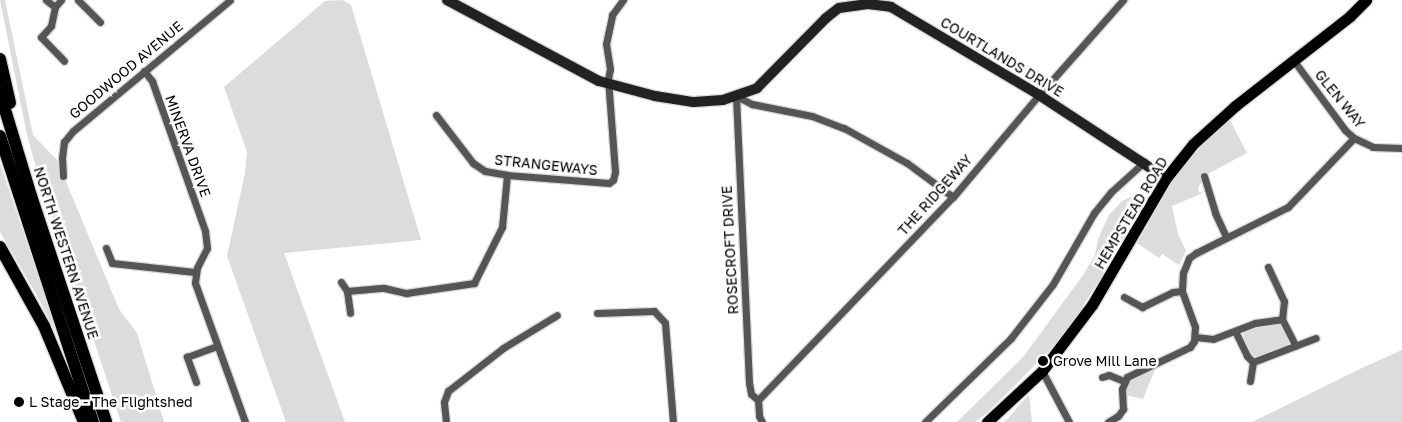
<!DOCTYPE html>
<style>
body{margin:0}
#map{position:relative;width:1402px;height:422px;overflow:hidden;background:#fff;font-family:"Golos Text",sans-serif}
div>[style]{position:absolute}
.green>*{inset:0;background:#dcdcdc}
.roads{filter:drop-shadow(1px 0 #dbdbdb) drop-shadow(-1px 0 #dbdbdb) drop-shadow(0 1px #dbdbdb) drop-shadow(0 -1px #dbdbdb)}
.street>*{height:7px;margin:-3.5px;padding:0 3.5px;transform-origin:3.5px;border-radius:3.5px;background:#555}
.secondary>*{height:10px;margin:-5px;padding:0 5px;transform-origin:5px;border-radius:5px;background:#222}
.primary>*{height:11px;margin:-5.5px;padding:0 5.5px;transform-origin:5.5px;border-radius:5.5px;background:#000}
.highway>*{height:12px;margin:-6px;padding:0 6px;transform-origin:6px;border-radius:6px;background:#000}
.dots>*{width:14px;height:14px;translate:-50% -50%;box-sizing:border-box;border:2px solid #fff;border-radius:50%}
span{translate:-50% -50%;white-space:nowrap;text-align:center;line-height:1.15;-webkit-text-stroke:5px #fff;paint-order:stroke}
.street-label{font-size:14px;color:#000}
.poi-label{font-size:14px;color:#000}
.left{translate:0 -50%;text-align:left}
</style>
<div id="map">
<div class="green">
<div style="clip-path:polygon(0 0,5px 0,33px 135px,57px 160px,119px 309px,137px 333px,164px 422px,121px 422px,38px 174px,27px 135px)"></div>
<div style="clip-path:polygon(343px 0,351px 5px,421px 240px,284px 253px,345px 422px,286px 422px,227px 256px,245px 173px,247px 152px,224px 87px,325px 1px)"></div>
<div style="clip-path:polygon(1230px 120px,1247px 153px,1202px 177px,1202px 181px,1198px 188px,1199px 192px,1203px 193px,1172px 206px,1178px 234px,1186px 251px,1179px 265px,1162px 254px,1159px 258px,1137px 243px,1178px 171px,1215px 132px)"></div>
<div style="clip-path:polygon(0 163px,52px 318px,55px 331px,35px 292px,0 232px)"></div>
<div style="clip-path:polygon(1135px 195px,1141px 196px,1142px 203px,1105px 271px,1072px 323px,1050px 350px,988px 412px,975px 422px,957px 422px,1024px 356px,1083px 275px,1095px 255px,1098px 239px,1109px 215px,1122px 201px)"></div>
<div style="clip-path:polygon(1279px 322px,1283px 326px,1289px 342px,1288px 345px,1258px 357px,1253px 356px,1243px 337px,1244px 331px)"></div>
<div style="clip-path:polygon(1402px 350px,1402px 422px,1252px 422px,1364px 367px)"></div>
<div style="clip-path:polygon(1156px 367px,1143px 399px,1126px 395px,1127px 385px,1130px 380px)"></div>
<div style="clip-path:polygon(1029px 394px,1032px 422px,1005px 422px)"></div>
</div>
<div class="roads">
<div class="street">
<div style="left:46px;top:0;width:11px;rotate:38deg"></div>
<div style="left:61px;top:0;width:9px;rotate:131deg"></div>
<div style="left:55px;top:7px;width:19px;rotate:102deg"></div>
<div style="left:51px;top:26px;width:15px;rotate:132deg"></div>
<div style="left:41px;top:37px;width:33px;rotate:46deg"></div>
<div style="left:78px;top:0;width:31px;rotate:45deg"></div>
<div style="left:1294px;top:61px;width:86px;rotate:53.5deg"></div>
<div style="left:1345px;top:130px;width:12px;rotate:42deg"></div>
<div style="left:1354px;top:138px;width:21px;rotate:25deg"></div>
<div style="left:1373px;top:147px;width:29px;rotate:2deg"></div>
<div style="left:144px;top:71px;width:13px;rotate:51deg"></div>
<div style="left:152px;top:81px;width:159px;rotate:70.5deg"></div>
<div style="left:205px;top:231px;width:17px;rotate:83deg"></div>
<div style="left:207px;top:248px;width:22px;rotate:117deg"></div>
<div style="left:197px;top:268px;width:15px;rotate:98deg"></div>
<div style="left:195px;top:283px;width:148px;rotate:70.2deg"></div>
<div style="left:436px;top:115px;width:61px;rotate:52.4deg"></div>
<div style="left:473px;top:163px;width:14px;rotate:34deg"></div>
<div style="left:485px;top:171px;width:22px;rotate:10deg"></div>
<div style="left:507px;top:175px;width:102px;rotate:4.5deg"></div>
<div style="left:609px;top:183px;width:5px;rotate:-37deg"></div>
<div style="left:613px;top:180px;width:8px;rotate:-76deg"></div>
<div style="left:615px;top:172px;width:93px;rotate:-94.3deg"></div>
<div style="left:608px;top:79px;width:10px;rotate:-79deg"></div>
<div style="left:610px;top:69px;width:25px;rotate:-99deg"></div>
<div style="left:606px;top:44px;width:30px;rotate:-78deg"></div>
<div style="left:612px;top:15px;width:19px;rotate:-54deg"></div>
<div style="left:63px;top:176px;width:18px;rotate:-93deg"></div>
<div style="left:62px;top:158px;width:16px;rotate:-83deg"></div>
<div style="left:64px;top:142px;width:14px;rotate:-51deg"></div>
<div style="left:73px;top:131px;width:204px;rotate:-39.8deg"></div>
<div style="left:1204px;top:176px;width:39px;rotate:73deg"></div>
<div style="left:1215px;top:213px;width:26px;rotate:65deg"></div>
<div style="left:106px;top:248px;width:16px;rotate:68deg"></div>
<div style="left:112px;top:263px;width:83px;rotate:6.2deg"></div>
<div style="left:1268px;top:267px;width:38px;rotate:65deg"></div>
<div style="left:1284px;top:301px;width:18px;rotate:96deg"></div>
<div style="left:341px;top:282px;width:11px;rotate:56deg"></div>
<div style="left:347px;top:291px;width:22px;rotate:82deg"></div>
<div style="left:347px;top:291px;width:37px;rotate:-5deg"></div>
<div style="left:384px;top:288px;width:23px;rotate:13deg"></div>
<div style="left:406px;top:293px;width:69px;rotate:-8.4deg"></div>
<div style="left:474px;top:283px;width:63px;rotate:-63.4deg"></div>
<div style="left:502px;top:227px;width:52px;rotate:-84.5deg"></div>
<div style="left:1124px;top:297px;width:21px;rotate:29deg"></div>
<div style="left:1142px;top:307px;width:34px;rotate:-26deg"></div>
<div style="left:1173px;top:292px;width:9px;rotate:-6deg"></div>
<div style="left:597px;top:313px;width:57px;rotate:-2deg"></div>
<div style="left:654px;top:311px;width:16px;rotate:47deg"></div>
<div style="left:665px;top:323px;width:99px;rotate:85.4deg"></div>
<div style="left:1235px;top:331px;width:28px;rotate:64deg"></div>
<div style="left:1247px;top:356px;width:8px;rotate:45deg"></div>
<div style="left:1253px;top:362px;width:67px;rotate:-20.9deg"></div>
<div style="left:1195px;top:337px;width:18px;rotate:6deg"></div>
<div style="left:1213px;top:339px;width:45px;rotate:-20.9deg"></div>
<div style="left:1255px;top:323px;width:27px;rotate:-8deg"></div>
<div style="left:1282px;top:319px;width:30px;rotate:63deg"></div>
<div style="left:1042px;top:371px;width:58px;rotate:62.1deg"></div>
<div style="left:1102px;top:377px;width:7px;rotate:-16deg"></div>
<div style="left:1109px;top:375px;width:16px;rotate:22deg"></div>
<div style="left:1250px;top:381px;width:19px;rotate:-81deg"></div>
<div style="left:196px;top:382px;width:27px;rotate:-110deg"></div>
<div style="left:187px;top:357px;width:32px;rotate:-20deg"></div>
<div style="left:758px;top:400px;width:9px;rotate:-139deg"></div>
<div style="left:751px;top:394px;width:11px;rotate:-100deg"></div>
<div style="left:749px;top:383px;width:287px;rotate:-92.6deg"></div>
<div style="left:736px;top:96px;width:18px;rotate:27deg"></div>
<div style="left:752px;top:104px;width:61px;rotate:11.3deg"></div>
<div style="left:812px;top:116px;width:34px;rotate:21deg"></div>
<div style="left:844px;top:128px;width:72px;rotate:29.1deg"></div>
<div style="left:907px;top:163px;width:57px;rotate:36.5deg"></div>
<div style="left:758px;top:400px;width:281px;rotate:-46.2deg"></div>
<div style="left:953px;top:197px;width:133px;rotate:-49.9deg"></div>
<div style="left:1039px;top:95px;width:127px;rotate:-48.5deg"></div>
<div style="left:758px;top:400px;width:16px;rotate:86deg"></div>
<div style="left:759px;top:416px;width:7px;rotate:63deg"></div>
<div style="left:446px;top:422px;width:20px;rotate:-96deg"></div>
<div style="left:444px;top:402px;width:12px;rotate:-70deg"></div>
<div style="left:448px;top:391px;width:70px;rotate:-38deg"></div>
<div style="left:503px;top:348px;width:63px;rotate:-31.4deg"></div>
<div style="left:925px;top:422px;width:120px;rotate:-44.3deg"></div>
<div style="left:1011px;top:338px;width:68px;rotate:-52.1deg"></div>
<div style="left:1053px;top:284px;width:82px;rotate:-60deg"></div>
<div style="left:1094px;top:213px;width:27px;rotate:-51deg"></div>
<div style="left:1111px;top:192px;width:45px;rotate:-42.3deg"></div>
<div style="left:1108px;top:422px;width:12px;rotate:-31deg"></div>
<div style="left:1118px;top:416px;width:9px;rotate:-54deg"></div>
<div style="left:1123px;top:409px;width:20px;rotate:-93deg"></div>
<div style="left:1122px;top:389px;width:13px;rotate:-67deg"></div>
<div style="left:1127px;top:377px;width:70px;rotate:-25.5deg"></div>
<div style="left:1190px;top:347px;width:7px;rotate:-56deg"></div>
<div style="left:1194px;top:341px;width:14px;rotate:-86deg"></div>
<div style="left:1195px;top:327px;width:38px;rotate:-110deg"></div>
<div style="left:1182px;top:291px;width:18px;rotate:-87deg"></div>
<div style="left:1183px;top:273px;width:16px;rotate:-68deg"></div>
<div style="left:1189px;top:258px;width:9px;rotate:-36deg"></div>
<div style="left:1196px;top:253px;width:103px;rotate:-26.6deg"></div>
<div style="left:1288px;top:207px;width:95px;rotate:-46.3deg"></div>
</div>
<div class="secondary">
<div style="left:447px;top:0;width:172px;rotate:28.1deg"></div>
<div style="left:599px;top:81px;width:58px;rotate:15deg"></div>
<div style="left:655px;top:96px;width:39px;rotate:9deg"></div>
<div style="left:694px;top:102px;width:29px;rotate:-4deg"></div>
<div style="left:723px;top:100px;width:36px;rotate:-19deg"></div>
<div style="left:757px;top:88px;width:98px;rotate:-45.4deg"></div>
<div style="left:826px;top:18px;width:16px;rotate:-38deg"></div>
<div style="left:839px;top:8px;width:29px;rotate:-8deg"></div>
<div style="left:868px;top:4px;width:23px;rotate:7deg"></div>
<div style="left:891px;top:7px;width:172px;rotate:30.7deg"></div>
<div style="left:1039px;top:95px;width:152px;rotate:33.2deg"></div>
</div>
<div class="primary">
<div style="left:987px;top:422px;width:75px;rotate:-42.8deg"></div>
<div style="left:1042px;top:371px;width:83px;rotate:-52.9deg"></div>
<div style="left:1092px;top:305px;width:147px;rotate:-59.8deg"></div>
<div style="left:1166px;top:178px;width:43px;rotate:-51.5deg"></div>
<div style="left:1193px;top:144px;width:57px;rotate:-42.1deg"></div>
<div style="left:1235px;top:106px;width:146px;rotate:-38deg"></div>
<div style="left:1350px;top:16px;width:23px;rotate:-45deg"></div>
</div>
<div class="highway">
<div style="left:0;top:59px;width:45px;rotate:77.2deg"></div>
<div style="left:0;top:93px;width:108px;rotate:73.2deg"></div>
<div style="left:31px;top:196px;width:238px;rotate:71.6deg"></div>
<div style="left:0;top:136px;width:301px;rotate:72deg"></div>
<div style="left:0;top:247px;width:90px;rotate:60.9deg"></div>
<div style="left:44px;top:326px;width:104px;rotate:67.4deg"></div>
</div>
</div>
<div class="dots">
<div style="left:1043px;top:361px;background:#000"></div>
<div style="left:19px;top:402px;background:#000"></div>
</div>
<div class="street-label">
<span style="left:1002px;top:57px;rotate:31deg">COURTLANDS DRIVE</span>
<span style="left:126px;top:70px;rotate:-40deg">GOODWOOD AVENUE</span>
<span style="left:1340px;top:99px;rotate:51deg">GLEN WAY</span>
<span style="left:188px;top:146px;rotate:70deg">MINERVA DRIVE</span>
<span style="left:546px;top:165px;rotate:6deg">STRANGEWAYS</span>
<span style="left:935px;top:195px;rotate:-48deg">THE RIDGEWAY</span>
<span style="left:1131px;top:213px;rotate:-59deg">HEMPSTEAD ROAD</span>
<span style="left:730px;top:250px;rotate:-93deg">ROSECROFT DRIVE</span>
<span style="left:66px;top:253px;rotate:72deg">NORTH WESTERN AVENUE</span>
</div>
<div class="poi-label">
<span class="left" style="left:1053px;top:361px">Grove Mill Lane</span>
<span class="left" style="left:29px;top:402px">L Stage - The Flightshed</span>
</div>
</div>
